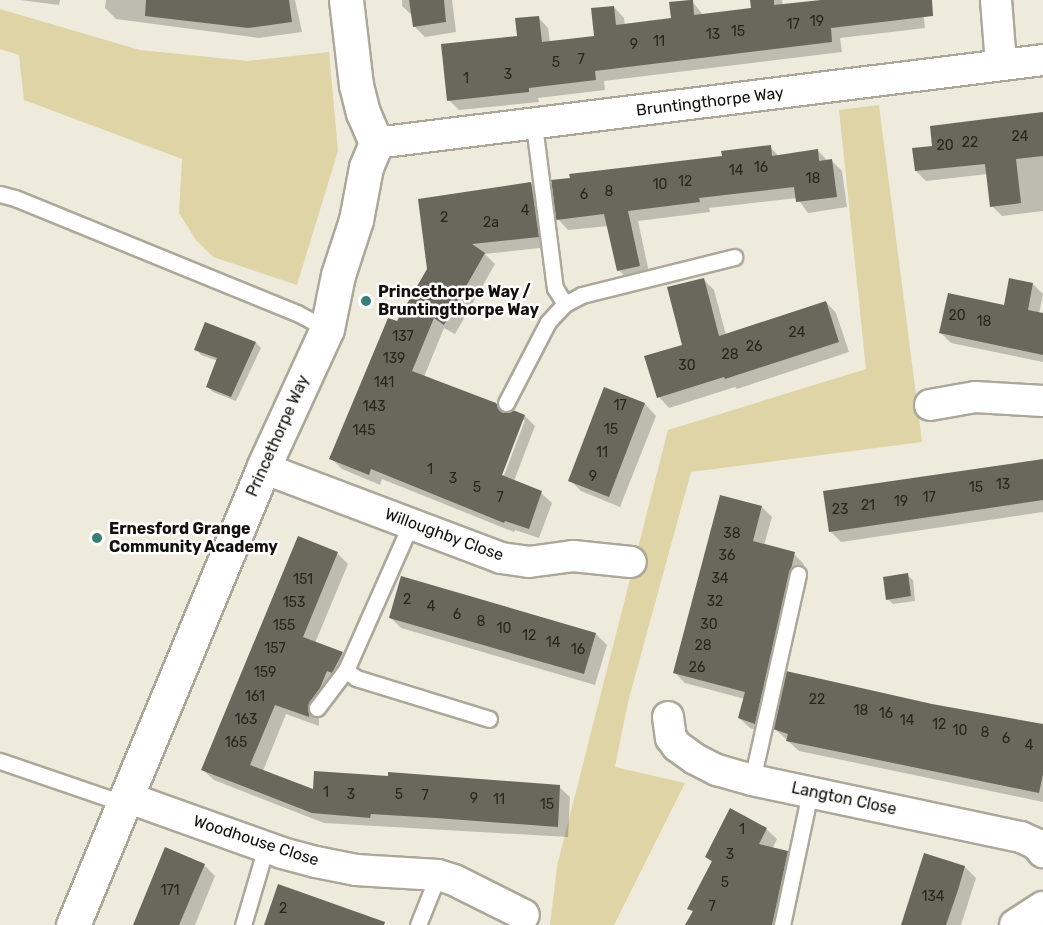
<!DOCTYPE html>
<style>
body{margin:0}
#map{position:relative;width:1043px;height:925px;overflow:hidden;background:#eeebdd;font-family:Rubik,sans-serif}
div>[style]{position:absolute}
.green>*{inset:0;background:#dfd4a6}
.shadow>*{inset:0;background:#0003}
.building>*{inset:0;background:#6a685c}
.roads{filter:drop-shadow(2px 0 #aba89a) drop-shadow(-2px 0 #aba89a) drop-shadow(0 2px #aba89a) drop-shadow(0 -2px #aba89a)}
.service>*{height:15px;margin:-7.5px;padding:0 7.5px;transform-origin:7.5px;border-radius:7.5px;background:#fff}
.minor>*{height:30px;margin:-15px;padding:0 15px;transform-origin:15px;border-radius:15px;background:#fff}
.tertiary>*{height:33px;margin:-16.5px;padding:0 16.5px;transform-origin:16.5px;border-radius:16.5px;background:#fff}
.dots>*{width:16px;height:16px;translate:-50% -50%;box-sizing:border-box;border:3px solid #fff;border-radius:50%}
span{translate:-50% -50%;white-space:nowrap;text-align:center;line-height:1.15;-webkit-text-stroke:5px #fff;paint-order:stroke}
.number-label{font-size:14px;color:#27261f}
.number-label span{-webkit-text-stroke-width:0}
.street-label{font-size:16px;color:#11100b}
.poi-label{font-size:16px;color:#11100b;font-weight:700}
.left{translate:0 -50%;text-align:left}
</style>
<div id="map">
<div class="green">
<div style="clip-path:polygon(0 9px,140px 50px,248px 61px,329px 52px,338px 151px,297px 285px,213px 257px,196px 240px,179px 213px,182px 159px,24px 100px,19px 55px,0 49px)"></div>
<div style="clip-path:polygon(879px 105px,922px 442px,691px 472px,628px 702px,615px 767px,685px 783px,614px 925px,550px 925px,557px 866px,668px 430px,866px 369px,839px 110px)"></div>
</div>
<div class="shadow">
<div style="clip-path:polygon(20px 0,60px 0,59px 5px)"></div>
<div style="clip-path:polygon(106px 0,295px 0,302px 32px,259px 38px,116px 19px,105px 8px)"></div>
<div style="clip-path:polygon(402px 0,452px 0,456px 32px,425px 37px,415px 27px,413px 16px,402px 6px)"></div>
<div style="clip-path:polygon(752px 0,782px 0,783px 6px,829px 0,922px 0,925px 28px,840px 38px,842px 52px,604px 81px,605px 90px,538px 98px,539px 102px,459px 110px,449px 100px,538px 17px,548px 28px,550px 42px,596px 37px,614px 7px,624px 18px,625px 26px,673px 20px,692px 1px,703px 15px,753px 10px)"></div>
<div style="clip-path:polygon(1043px 114px,1043px 211px,1002px 216px,992px 206px,988px 174px,926px 181px,916px 171px,934px 147px)"></div>
<div style="clip-path:polygon(770px 147px,779px 156px,818px 151px,828px 161px,831px 160px,842px 171px,847px 207px,808px 213px,797px 198px,709px 208px,710px 212px,638px 221px,650px 277px,629px 281px,619px 270px,608px 226px,568px 230px,558px 219px,723px 157px)"></div>
<div style="clip-path:polygon(evenodd,531px 183px,542px 194px,548px 247px,485px 254px,495px 264px,455px 334px,444px 328px,424px 377px,495px 405px,504px 413px,525px 416px,535px 426px,514px 481px,541px 493px,552px 503px,539px 538px,515px 530px,514px 532px,382px 479px,380px 485px,342px 469px,331px 458px,397px 323px,429px 270px,531px 183px,522px 420px,525px 420px,501px 483px,498px 481px,522px 420px)"></div>
<div style="clip-path:polygon(704px 280px,714px 290px,726px 335px,826px 302px,836px 313px,849px 352px,737px 389px,735px 387px,669px 408px,659px 397px,684px 346px)"></div>
<div style="clip-path:polygon(1033px 284px,1043px 294px,1039px 314px,1043px 315px,1043px 362px,951px 343px,940px 332px,1005px 307px)"></div>
<div style="clip-path:polygon(206px 324px,256px 343px,261px 348px,236px 401px,213px 392px,208px 387px,218px 361px,201px 355px,196px 349px)"></div>
<div style="clip-path:polygon(605px 389px,645px 404px,656px 416px,620px 507px,581px 491px,570px 480px)"></div>
<div style="clip-path:polygon(1043px 461px,1043px 512px,841px 542px,830px 531px)"></div>
<div style="clip-path:polygon(762px 507px,772px 517px,764px 545px,794px 554px,804px 564px,764px 733px,750px 728px,739px 718px,745px 699px,685px 683px,675px 673px)"></div>
<div style="clip-path:polygon(337px 553px,348px 564px,315px 643px,342px 653px,353px 664px,319px 714px,319px 726px,286px 714px,263px 771px,315px 791px,559px 787px,570px 797px,568px 837px,324px 823px,214px 780px,203px 770px)"></div>
<div style="clip-path:polygon(907px 575px,913px 580px,915px 601px,893px 604px,888px 599px)"></div>
<div style="clip-path:polygon(390px 617px,596px 634px,607px 645px,595px 685px,401px 628px)"></div>
<div style="clip-path:polygon(1043px 728px,1043px 802px,799px 751px,775px 729px)"></div>
<div style="clip-path:polygon(766px 829px,777px 839px,772px 849px,787px 852px,797px 862px,785px 925px,687px 925px,694px 913px,689px 908px,713px 863px,706px 857px)"></div>
<div style="clip-path:polygon(925px 855px,965px 867px,976px 878px,961px 925px,903px 925px)"></div>
<div style="clip-path:polygon(204px 865px,215px 876px,195px 925px,135px 925px)"></div>
</div>
<div class="building">
<div style="clip-path:polygon(146px 0,289px 0,292px 22px,248px 28px,145px 16px)"></div>
<div style="clip-path:polygon(409px 0,444px 0,446px 22px,413px 27px)"></div>
<div style="clip-path:polygon(690px 0,693px 0,694px 15px,751px 8px,750px 0,774px 0,774px 5px,821px 0,932px 0,933px 16px,831px 28px,832px 42px,595px 71px,596px 80px,529px 88px,529px 92px,447px 101px,441px 44px,517px 36px,515px 18px,539px 16px,542px 42px,594px 36px,591px 8px,614px 6px,616px 25px,671px 18px,669px 2px)"></div>
<div style="clip-path:polygon(1043px 112px,1043px 156px,1016px 159px,1021px 203px,990px 207px,985px 164px,915px 171px,912px 148px,932px 146px,930px 126px)"></div>
<div style="clip-path:polygon(771px 145px,772px 156px,818px 149px,819px 161px,832px 159px,837px 197px,796px 202px,794px 187px,699px 198px,700px 202px,628px 211px,640px 266px,617px 271px,604px 214px,556px 220px,551px 180px,570px 178px,569px 174px,722px 156px,721px 151px)"></div>
<div style="clip-path:polygon(531px 182px,539px 237px,472px 244px,485px 253px,444px 325px,434px 318px,412px 371px,496px 403px,502px 412px,513px 410px,525px 415px,502px 475px,542px 491px,529px 529px,505px 521px,504px 523px,371px 469px,369px 475px,329px 459px,388px 318px,397px 321px,427px 269px,418px 199px)"></div>
<div style="clip-path:polygon(704px 278px,719px 336px,826px 301px,839px 342px,725px 379px,724px 377px,657px 398px,644px 356px,682px 345px,667px 287px)"></div>
<div style="clip-path:polygon(1009px 278px,1033px 283px,1028px 310px,1043px 313px,1043px 355px,939px 333px,948px 293px,1004px 305px)"></div>
<div style="clip-path:polygon(205px 322px,256px 342px,231px 397px,206px 387px,217px 358px,194px 350px)"></div>
<div style="clip-path:polygon(604px 387px,645px 403px,609px 497px,568px 481px)"></div>
<div style="clip-path:polygon(1043px 459px,1043px 500px,829px 532px,823px 491px)"></div>
<div style="clip-path:polygon(720px 495px,762px 506px,753px 541px,795px 552px,755px 724px,738px 718px,745px 692px,673px 673px)"></div>
<div style="clip-path:polygon(298px 536px,338px 552px,303px 637px,343px 652px,332px 673px,327px 671px,320px 688px,309px 703px,309px 717px,275px 705px,250px 765px,313px 789px,314px 771px,388px 776px,388px 772px,560px 785px,558px 827px,436px 818px,371px 814px,370px 818px,312px 813px,201px 770px)"></div>
<div style="clip-path:polygon(908px 573px,911px 596px,886px 600px,883px 577px)"></div>
<div style="clip-path:polygon(401px 576px,596px 633px,584px 674px,389px 618px)"></div>
<div style="clip-path:polygon(786px 671px,932px 704px,1043px 724px,1043px 774px,1039px 793px,786px 741px,788px 734px,773px 729px)"></div>
<div style="clip-path:polygon(730px 808px,767px 828px,759px 844px,788px 851px,772px 925px,685px 925px,693px 911px,687px 909px,712px 861px,705px 857px)"></div>
<div style="clip-path:polygon(165px 847px,205px 864px,179px 925px,133px 925px)"></div>
<div style="clip-path:polygon(924px 853px,965px 866px,958px 890px,946px 925px,901px 925px)"></div>
<div style="clip-path:polygon(278px 884px,385px 922px,384px 925px,264px 925px)"></div>
</div>
<div class="roads">
<div class="service">
<div style="left:534px;top:125px;width:164px;rotate:82.7deg"></div>
<div style="left:555px;top:288px;width:19px;rotate:58deg"></div>
<div style="left:0;top:194px;width:16px;rotate:15deg"></div>
<div style="left:15px;top:198px;width:305px;rotate:22.2deg"></div>
<div style="left:297px;top:313px;width:34px;rotate:28deg"></div>
<div style="left:506px;top:403px;width:91px;rotate:-62.6deg"></div>
<div style="left:548px;top:322px;width:25px;rotate:-47deg"></div>
<div style="left:565px;top:304px;width:19px;rotate:-28deg"></div>
<div style="left:582px;top:295px;width:157px;rotate:-14deg"></div>
<div style="left:346px;top:670px;width:13px;rotate:39deg"></div>
<div style="left:356px;top:678px;width:139px;rotate:17.1deg"></div>
<div style="left:317px;top:708px;width:48px;rotate:-52.7deg"></div>
<div style="left:346px;top:670px;width:161px;rotate:-66.1deg"></div>
<div style="left:0;top:761px;width:130px;rotate:18.9deg"></div>
<div style="left:752px;top:780px;width:211px;rotate:-77.4deg"></div>
<div style="left:243px;top:925px;width:81px;rotate:-73.6deg"></div>
<div style="left:418px;top:925px;width:54px;rotate:-68.2deg"></div>
<div style="left:782px;top:925px;width:136px;rotate:-78.1deg"></div>
</div>
<div class="minor">
<div style="left:996px;top:0;width:64px;rotate:85.5deg"></div>
<div style="left:376px;top:143px;width:672px;rotate:-7.09deg"></div>
<div style="left:930px;top:405px;width:46px;rotate:-10.1deg"></div>
<div style="left:975px;top:397px;width:68px;rotate:3.4deg"></div>
<div style="left:263px;top:468px;width:254px;rotate:20.7deg"></div>
<div style="left:501px;top:558px;width:28px;rotate:8deg"></div>
<div style="left:529px;top:562px;width:44px;rotate:-7.8deg"></div>
<div style="left:573px;top:556px;width:58px;rotate:5.9deg"></div>
<div style="left:668px;top:717px;width:21px;rotate:82deg"></div>
<div style="left:671px;top:738px;width:10px;rotate:53deg"></div>
<div style="left:677px;top:746px;width:22px;rotate:36deg"></div>
<div style="left:695px;top:759px;width:25px;rotate:27deg"></div>
<div style="left:717px;top:770px;width:36px;rotate:16deg"></div>
<div style="left:752px;top:780px;width:275px;rotate:12deg"></div>
<div style="left:1021px;top:837px;width:17px;rotate:25deg"></div>
<div style="left:1036px;top:844px;width:11px;rotate:49deg"></div>
<div style="left:126px;top:797px;width:166px;rotate:19.7deg"></div>
<div style="left:282px;top:853px;width:35px;rotate:15deg"></div>
<div style="left:316px;top:862px;width:41px;rotate:11.3deg"></div>
<div style="left:356px;top:870px;width:82px;rotate:3.5deg"></div>
<div style="left:438px;top:875px;width:17px;rotate:17deg"></div>
<div style="left:454px;top:880px;width:78px;rotate:26.6deg"></div>
<div style="left:1015px;top:925px;width:33px;rotate:-33deg"></div>
</div>
<div class="tertiary">
<div style="left:73px;top:925px;width:495px;rotate:-67.4deg"></div>
<div style="left:263px;top:468px;width:153px;rotate:-65.3deg"></div>
<div style="left:327px;top:329px;width:55px;rotate:-78.5deg"></div>
<div style="left:338px;top:275px;width:58px;rotate:-71.9deg"></div>
<div style="left:356px;top:220px;width:54px;rotate:-79.3deg"></div>
<div style="left:366px;top:167px;width:26px;rotate:-67deg"></div>
<div style="left:376px;top:143px;width:33px;rotate:-113deg"></div>
<div style="left:363px;top:113px;width:29px;rotate:-104deg"></div>
<div style="left:356px;top:85px;width:86px;rotate:-96.7deg"></div>
</div>
</div>
<div class="dots">
<div style="left:366px;top:301px;background:#397e72"></div>
<div style="left:97px;top:538px;background:#397e72"></div>
</div>
<div class="number-label">
<span style="left:817px;top:22px">19</span>
<span style="left:793px;top:25px">17</span>
<span style="left:738px;top:32px">15</span>
<span style="left:713px;top:35px">13</span>
<span style="left:659px;top:42px">11</span>
<span style="left:634px;top:45px">9</span>
<span style="left:581px;top:60px">7</span>
<span style="left:556px;top:63px">5</span>
<span style="left:508px;top:75px">3</span>
<span style="left:466px;top:79px">1</span>
<span style="left:1020px;top:137px">24</span>
<span style="left:970px;top:143px">22</span>
<span style="left:945px;top:146px">20</span>
<span style="left:761px;top:168px">16</span>
<span style="left:736px;top:171px">14</span>
<span style="left:813px;top:179px">18</span>
<span style="left:685px;top:182px">12</span>
<span style="left:660px;top:185px">10</span>
<span style="left:609px;top:192px">8</span>
<span style="left:584px;top:195px">6</span>
<span style="left:525px;top:211px">4</span>
<span style="left:444px;top:218px">2</span>
<span style="left:491px;top:223px">2a</span>
<span style="left:957px;top:316px">20</span>
<span style="left:984px;top:322px">18</span>
<span style="left:797px;top:333px">24</span>
<span style="left:403px;top:337px">137</span>
<span style="left:754px;top:347px">26</span>
<span style="left:730px;top:355px">28</span>
<span style="left:394px;top:359px">139</span>
<span style="left:687px;top:366px">30</span>
<span style="left:384px;top:383px">141</span>
<span style="left:620px;top:406px">17</span>
<span style="left:374px;top:407px">143</span>
<span style="left:611px;top:430px">15</span>
<span style="left:364px;top:431px">145</span>
<span style="left:602px;top:453px">11</span>
<span style="left:430px;top:470px">1</span>
<span style="left:593px;top:477px">9</span>
<span style="left:453px;top:479px">3</span>
<span style="left:1003px;top:485px">13</span>
<span style="left:477px;top:488px">5</span>
<span style="left:976px;top:488px">15</span>
<span style="left:500px;top:498px">7</span>
<span style="left:929px;top:498px">17</span>
<span style="left:901px;top:502px">19</span>
<span style="left:868px;top:506px">21</span>
<span style="left:840px;top:510px">23</span>
<span style="left:732px;top:534px">38</span>
<span style="left:727px;top:556px">36</span>
<span style="left:720px;top:579px">34</span>
<span style="left:303px;top:580px">151</span>
<span style="left:407px;top:600px">2</span>
<span style="left:715px;top:602px">32</span>
<span style="left:294px;top:603px">153</span>
<span style="left:431px;top:607px">4</span>
<span style="left:457px;top:615px">6</span>
<span style="left:481px;top:622px">8</span>
<span style="left:709px;top:625px">30</span>
<span style="left:284px;top:626px">155</span>
<span style="left:504px;top:629px">10</span>
<span style="left:529px;top:636px">12</span>
<span style="left:553px;top:643px">14</span>
<span style="left:703px;top:646px">28</span>
<span style="left:275px;top:649px">157</span>
<span style="left:578px;top:650px">16</span>
<span style="left:697px;top:668px">26</span>
<span style="left:265px;top:673px">159</span>
<span style="left:255px;top:697px">161</span>
<span style="left:817px;top:700px">22</span>
<span style="left:861px;top:711px">18</span>
<span style="left:886px;top:714px">16</span>
<span style="left:246px;top:720px">163</span>
<span style="left:907px;top:721px">14</span>
<span style="left:939px;top:725px">12</span>
<span style="left:960px;top:731px">10</span>
<span style="left:985px;top:733px">8</span>
<span style="left:1006px;top:739px">6</span>
<span style="left:236px;top:743px">165</span>
<span style="left:1029px;top:746px">4</span>
<span style="left:326px;top:793px">1</span>
<span style="left:351px;top:795px">3</span>
<span style="left:399px;top:795px">5</span>
<span style="left:425px;top:796px">7</span>
<span style="left:474px;top:799px">9</span>
<span style="left:499px;top:800px">11</span>
<span style="left:547px;top:805px">15</span>
<span style="left:742px;top:830px">1</span>
<span style="left:730px;top:855px">3</span>
<span style="left:725px;top:883px">5</span>
<span style="left:170px;top:891px">171</span>
<span style="left:933px;top:897px">134</span>
<span style="left:712px;top:907px">7</span>
<span style="left:283px;top:909px">2</span>
</div>
<div class="street-label">
<span style="left:710px;top:102px;rotate:-7deg">Bruntingthorpe Way</span>
<span style="left:278px;top:436px;rotate:-66deg">Princethorpe Way</span>
<span style="left:444px;top:535px;rotate:20deg">Willoughby Close</span>
<span style="left:844px;top:799px;rotate:12deg">Langton Close</span>
<span style="left:256px;top:841px;rotate:18deg">Woodhouse Close</span>
</div>
<div class="poi-label">
<span class="left" style="left:378px;top:301px">Princethorpe Way /<br>Bruntingthorpe Way</span>
<span class="left" style="left:109px;top:538px">Ernesford Grange<br>Community Academy</span>
</div>
</div>
